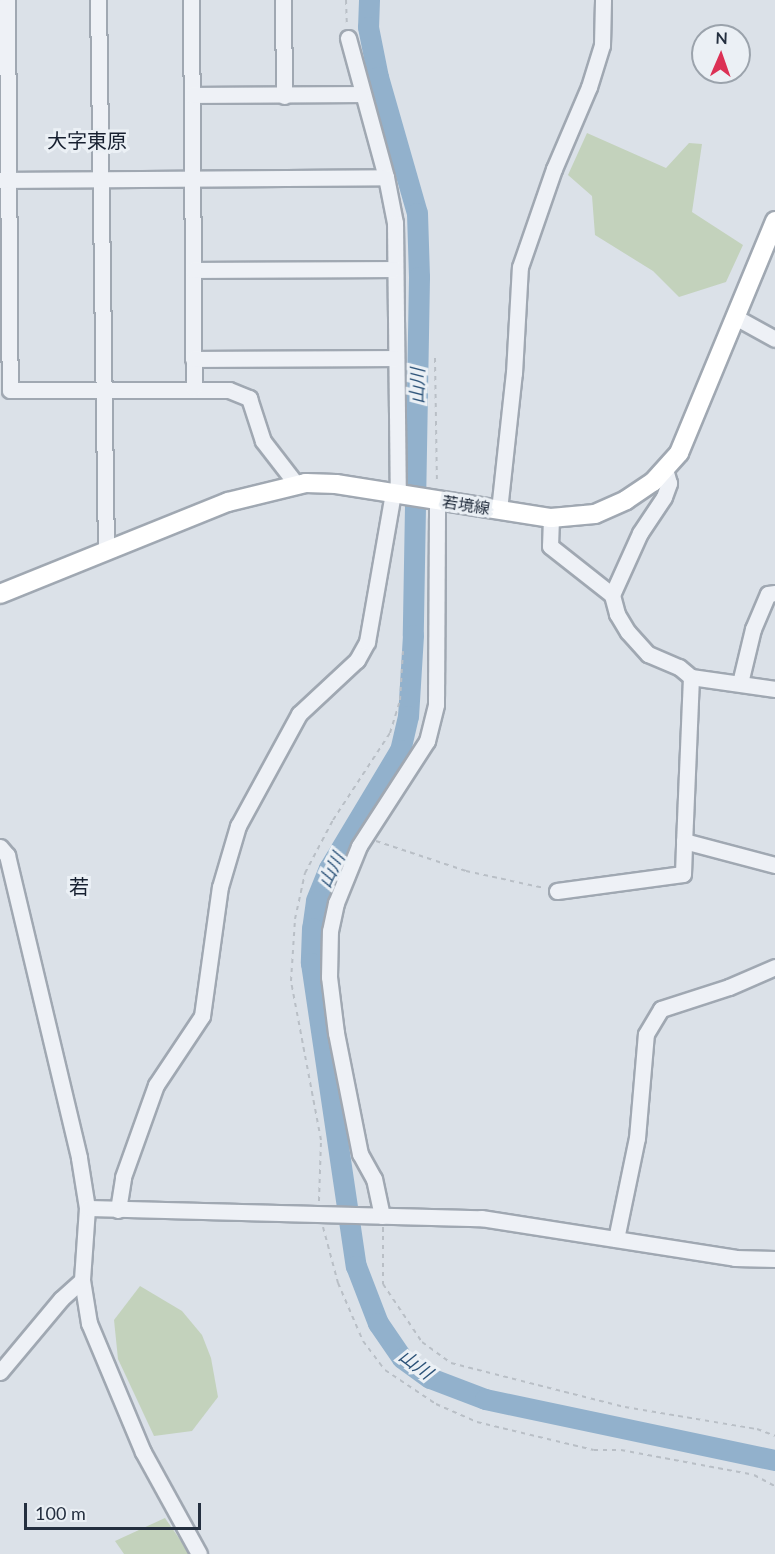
<!DOCTYPE html>
<meta charset="utf-8">
<style>
body{margin:0}
#map{position:relative;width:775px;height:1554px;overflow:hidden;background:#dbe1e8;font-family:Lato,"Noto Sans JP",sans-serif}
div>[style]{position:absolute}
.green>*{inset:0;background:#c3d2bc}
.river>*{height:21px;margin:-10.5px;padding:0 10.5px;transform-origin:10.5px;border-radius:10.5px;background:#92b1cc}
.path>*{height:2px;margin-top:-1px;transform-origin:0;background:repeating-linear-gradient(90deg,#b9bfc6 0 4.5px,transparent 0 9px)}
.roads{filter:drop-shadow(2px 0 #a0a8b2) drop-shadow(-2px 0 #a0a8b2) drop-shadow(0 2px #a0a8b2) drop-shadow(0 -2px #a0a8b2)}
.minor>*{height:15px;margin:-7.5px;padding:0 7.5px;transform-origin:7.5px;border-radius:7.5px;background:#eef1f6}
.major>*{height:18px;margin:-9px;padding:0 9px;transform-origin:9px;border-radius:9px;background:#fff}
span{translate:-50% -50%;white-space:nowrap;text-align:center;line-height:1.15;-webkit-text-stroke:6px #ebf0f5;paint-order:stroke}
.street-label{font-size:16px;color:#242f3f}
.water-label{font-size:18px;color:#2a5177;font-style:italic}
.quarter-label{font-size:20px;color:#172030}
.north{position:absolute;left:691px;top:24px;width:60px;height:60px;box-sizing:border-box;background:#ebf0f5;border:2px solid #9ba3ac;border-radius:50%;rotate:2deg;font-size:16px;font-weight:700;line-height:24px;text-align:center;color:#242f3f}
.north::after{content:'';display:block;margin:auto;width:21px;height:27px;background:#dc3155;clip-path:polygon(50% 0,100% 100%,50% 72%,0 100%)}
.scale{position:absolute;left:24px;top:1503px;width:177px;height:27px;box-sizing:border-box;border:3px solid #242f3f;border-top:0;padding-left:8px;font-size:18px;line-height:21px;white-space:nowrap;color:#242f3f;-webkit-text-stroke:4px #ebf0f5;paint-order:stroke}
</style>
<div id="map">
<div class="green">
<div style="clip-path:polygon(587px 133px,666px 168px,689px 143px,702px 144px,692px 212px,743px 245px,726px 282px,679px 297px,653px 271px,595px 235px,592px 196px,568px 175px)"></div>
<div style="clip-path:polygon(140px 1286px,182px 1311px,202px 1335px,211px 1358px,218px 1397px,192px 1431px,154px 1436px,118px 1359px,114px 1320px)"></div>
<div style="clip-path:polygon(165px 1518px,190px 1554px,124px 1554px,115px 1541px)"></div>
</div>
<div class="river">
<div style="left:369px;top:0;width:27px;rotate:92deg"></div>
<div style="left:368px;top:27px;width:51px;rotate:78.7deg"></div>
<div style="left:378px;top:77px;width:141px;rotate:74deg"></div>
<div style="left:417px;top:213px;width:64px;rotate:88.2deg"></div>
<div style="left:419px;top:277px;width:358px;rotate:91deg"></div>
<div style="left:413px;top:635px;width:81px;rotate:93.5deg"></div>
<div style="left:408px;top:716px;width:35px;rotate:103deg"></div>
<div style="left:400px;top:750px;width:138px;rotate:121deg"></div>
<div style="left:329px;top:868px;width:35px;rotate:112deg"></div>
<div style="left:316px;top:901px;width:27px;rotate:98deg"></div>
<div style="left:312px;top:928px;width:35px;rotate:92deg"></div>
<div style="left:311px;top:963px;width:306px;rotate:81.6deg"></div>
<div style="left:356px;top:1266px;width:61px;rotate:68.9deg"></div>
<div style="left:378px;top:1323px;width:42px;rotate:55.6deg"></div>
<div style="left:402px;top:1358px;width:34px;rotate:36deg"></div>
<div style="left:430px;top:1378px;width:59px;rotate:20.9deg"></div>
<div style="left:485px;top:1399px;width:296px;rotate:11.9deg"></div>
</div>
<div class="path">
<div style="left:346px;top:0;width:24px;rotate:88deg"></div>
<div style="left:435px;top:358px;width:126px;rotate:89.1deg"></div>
<div style="left:376px;top:841px;width:95px;rotate:18.4deg"></div>
<div style="left:466px;top:871px;width:80px;rotate:12.3deg"></div>
<div style="left:319px;top:1201px;width:61px;rotate:-88.1deg"></div>
<div style="left:321px;top:1140px;width:162px;rotate:-100.7deg"></div>
<div style="left:291px;top:981px;width:62px;rotate:-86.3deg"></div>
<div style="left:295px;top:919px;width:47px;rotate:-77.7deg"></div>
<div style="left:305px;top:873px;width:60px;rotate:-62.2deg"></div>
<div style="left:333px;top:820px;width:104px;rotate:-56.8deg"></div>
<div style="left:390px;top:733px;width:34px;rotate:-73deg"></div>
<div style="left:400px;top:700px;width:49px;rotate:-86.5deg"></div>
<div style="left:323px;top:1227px;width:58px;rotate:75deg"></div>
<div style="left:338px;top:1283px;width:63px;rotate:66.7deg"></div>
<div style="left:363px;top:1341px;width:36px;rotate:53deg"></div>
<div style="left:385px;top:1370px;width:61px;rotate:33.7deg"></div>
<div style="left:436px;top:1404px;width:45px;rotate:23.7deg"></div>
<div style="left:477px;top:1422px;width:120px;rotate:13.5deg"></div>
<div style="left:594px;top:1450px;width:27px"></div>
<div style="left:621px;top:1450px;width:135px;rotate:10.6deg"></div>
<div style="left:754px;top:1475px;width:24px;rotate:28deg"></div>
<div style="left:383px;top:1227px;width:57px;rotate:90deg"></div>
<div style="left:383px;top:1284px;width:70px;rotate:56.1deg"></div>
<div style="left:422px;top:1342px;width:36px;rotate:36deg"></div>
<div style="left:451px;top:1363px;width:179px;rotate:14.2deg"></div>
<div style="left:625px;top:1407px;width:134px;rotate:9.5deg"></div>
<div style="left:757px;top:1429px;width:19px;rotate:21deg"></div>
</div>
<div class="roads">
<div class="minor">
<div style="left:7px;top:0;width:390px;rotate:89.6deg"></div>
<div style="left:10px;top:390px;width:219px"></div>
<div style="left:229px;top:390px;width:22px;rotate:22deg"></div>
<div style="left:249px;top:398px;width:45px;rotate:72deg"></div>
<div style="left:263px;top:441px;width:56px;rotate:52.3deg"></div>
<div style="left:98px;top:0;width:550px;rotate:89.17deg"></div>
<div style="left:191px;top:0;width:388px;rotate:89.6deg"></div>
<div style="left:283px;top:0;width:96px;rotate:89.4deg"></div>
<div style="left:348px;top:38px;width:144px;rotate:74.7deg"></div>
<div style="left:386px;top:177px;width:47px;rotate:78.9deg"></div>
<div style="left:395px;top:223px;width:271px;rotate:89.4deg"></div>
<div style="left:192px;top:95px;width:169px;rotate:-0.3deg"></div>
<div style="left:0;top:180px;width:386px;rotate:-0.4deg"></div>
<div style="left:193px;top:270px;width:202px;rotate:-0.3deg"></div>
<div style="left:737px;top:318px;width:43px;rotate:28.9deg"></div>
<div style="left:193px;top:359px;width:203px;rotate:-0.3deg"></div>
<div style="left:499px;top:510px;width:138px;rotate:-83.8deg"></div>
<div style="left:514px;top:373px;width:106px;rotate:-86.8deg"></div>
<div style="left:520px;top:267px;width:104px;rotate:-70.9deg"></div>
<div style="left:554px;top:169px;width:89px;rotate:-66.9deg"></div>
<div style="left:589px;top:87px;width:44px;rotate:-72.8deg"></div>
<div style="left:602px;top:45px;width:45px;rotate:-88.7deg"></div>
<div style="left:551px;top:518px;width:28px;rotate:92deg"></div>
<div style="left:550px;top:546px;width:79px;rotate:38.3deg"></div>
<div style="left:612px;top:595px;width:68px;rotate:-65.7deg"></div>
<div style="left:640px;top:533px;width:43px;rotate:-56.3deg"></div>
<div style="left:664px;top:497px;width:15px;rotate:-70deg"></div>
<div style="left:669px;top:483px;width:15px;rotate:-106deg"></div>
<div style="left:612px;top:595px;width:20px;rotate:75deg"></div>
<div style="left:617px;top:614px;width:21px;rotate:59deg"></div>
<div style="left:628px;top:632px;width:30px;rotate:48deg"></div>
<div style="left:648px;top:654px;width:34px;rotate:23deg"></div>
<div style="left:679px;top:667px;width:16px;rotate:40deg"></div>
<div style="left:691px;top:677px;width:85px;rotate:8.1deg"></div>
<div style="left:691px;top:677px;width:164px;rotate:92.4deg"></div>
<div style="left:684px;top:841px;width:94px;rotate:14.8deg"></div>
<div style="left:740px;top:683px;width:56px;rotate:-76.5deg"></div>
<div style="left:753px;top:629px;width:38px;rotate:-67deg"></div>
<div style="left:768px;top:594px;width:7px;rotate:-8deg"></div>
<div style="left:0;top:847px;width:11px;rotate:49deg"></div>
<div style="left:7px;top:855px;width:311px;rotate:76.6deg"></div>
<div style="left:79px;top:1158px;width:51px;rotate:80.9deg"></div>
<div style="left:87px;top:1208px;width:72px;rotate:94deg"></div>
<div style="left:82px;top:1280px;width:44px;rotate:80.8deg"></div>
<div style="left:89px;top:1323px;width:140px;rotate:67.3deg"></div>
<div style="left:143px;top:1452px;width:116px;rotate:61.2deg"></div>
<div style="left:557px;top:891px;width:127px;rotate:-7.7deg"></div>
<div style="left:683px;top:874px;width:33px;rotate:-88deg"></div>
<div style="left:87px;top:1208px;width:394px;rotate:1.5deg"></div>
<div style="left:481px;top:1218px;width:257px;rotate:8.9deg"></div>
<div style="left:735px;top:1258px;width:40px;rotate:1.4deg"></div>
<div style="left:118px;top:1210px;width:33px;rotate:-81deg"></div>
<div style="left:123px;top:1177px;width:98px;rotate:-70.3deg"></div>
<div style="left:156px;top:1085px;width:83px;rotate:-56.3deg"></div>
<div style="left:202px;top:1016px;width:130px;rotate:-82.1deg"></div>
<div style="left:220px;top:887px;width:64px;rotate:-73.6deg"></div>
<div style="left:238px;top:826px;width:128px;rotate:-61.4deg"></div>
<div style="left:299px;top:714px;width:79px;rotate:-43deg"></div>
<div style="left:357px;top:660px;width:21px;rotate:-61deg"></div>
<div style="left:367px;top:642px;width:151px;rotate:-80.1deg"></div>
<div style="left:382px;top:1216px;width:38px;rotate:-102deg"></div>
<div style="left:374px;top:1179px;width:29px;rotate:-119deg"></div>
<div style="left:360px;top:1154px;width:123px;rotate:-101.2deg"></div>
<div style="left:336px;top:1033px;width:56px;rotate:-97.1deg"></div>
<div style="left:329px;top:977px;width:46px;rotate:-88.8deg"></div>
<div style="left:330px;top:931px;width:29px;rotate:-78deg"></div>
<div style="left:336px;top:903px;width:61px;rotate:-68deg"></div>
<div style="left:359px;top:846px;width:125px;rotate:-57.1deg"></div>
<div style="left:427px;top:741px;width:38px;rotate:-76deg"></div>
<div style="left:436px;top:704px;width:204px;rotate:-89.7deg"></div>
<div style="left:616px;top:1239px;width:103px;rotate:-78.3deg"></div>
<div style="left:637px;top:1138px;width:104px;rotate:-85.1deg"></div>
<div style="left:646px;top:1034px;width:29px;rotate:-59deg"></div>
<div style="left:661px;top:1009px;width:71px;rotate:-17.9deg"></div>
<div style="left:729px;top:987px;width:50px;rotate:-23.5deg"></div>
<div style="left:0;top:1372px;width:95px;rotate:-50.1deg"></div>
<div style="left:61px;top:1299px;width:28px;rotate:-42deg"></div>
</div>
<div class="major">
<div style="left:0;top:594px;width:246px;rotate:-22deg"></div>
<div style="left:228px;top:502px;width:80px;rotate:-13.7deg"></div>
<div style="left:306px;top:483px;width:30px;rotate:2deg"></div>
<div style="left:336px;top:484px;width:218px;rotate:9deg"></div>
<div style="left:551px;top:518px;width:44px;rotate:-5.2deg"></div>
<div style="left:595px;top:514px;width:34px;rotate:-24deg"></div>
<div style="left:626px;top:500px;width:32px;rotate:-34deg"></div>
<div style="left:653px;top:482px;width:39px;rotate:-48deg"></div>
<div style="left:679px;top:453px;width:251px;rotate:-67.5deg"></div>
</div>
</div>
<div class="street-label">
<span style="left:466px;top:505px;rotate:9deg">若境線</span>
</div>
<div class="water-label">
<span style="left:417px;top:386px;rotate:-89deg">山川</span>
<span style="left:331px;top:870px;rotate:-64deg">山川</span>
<span style="left:416px;top:1364px;rotate:37deg">山川</span>
</div>
<div class="quarter-label">
<span style="left:87px;top:140px">大字東原</span>
<span style="left:79px;top:886px">若</span>
</div>
<div class="north">N</div>
<div class="scale">100 m</div>
</div>
